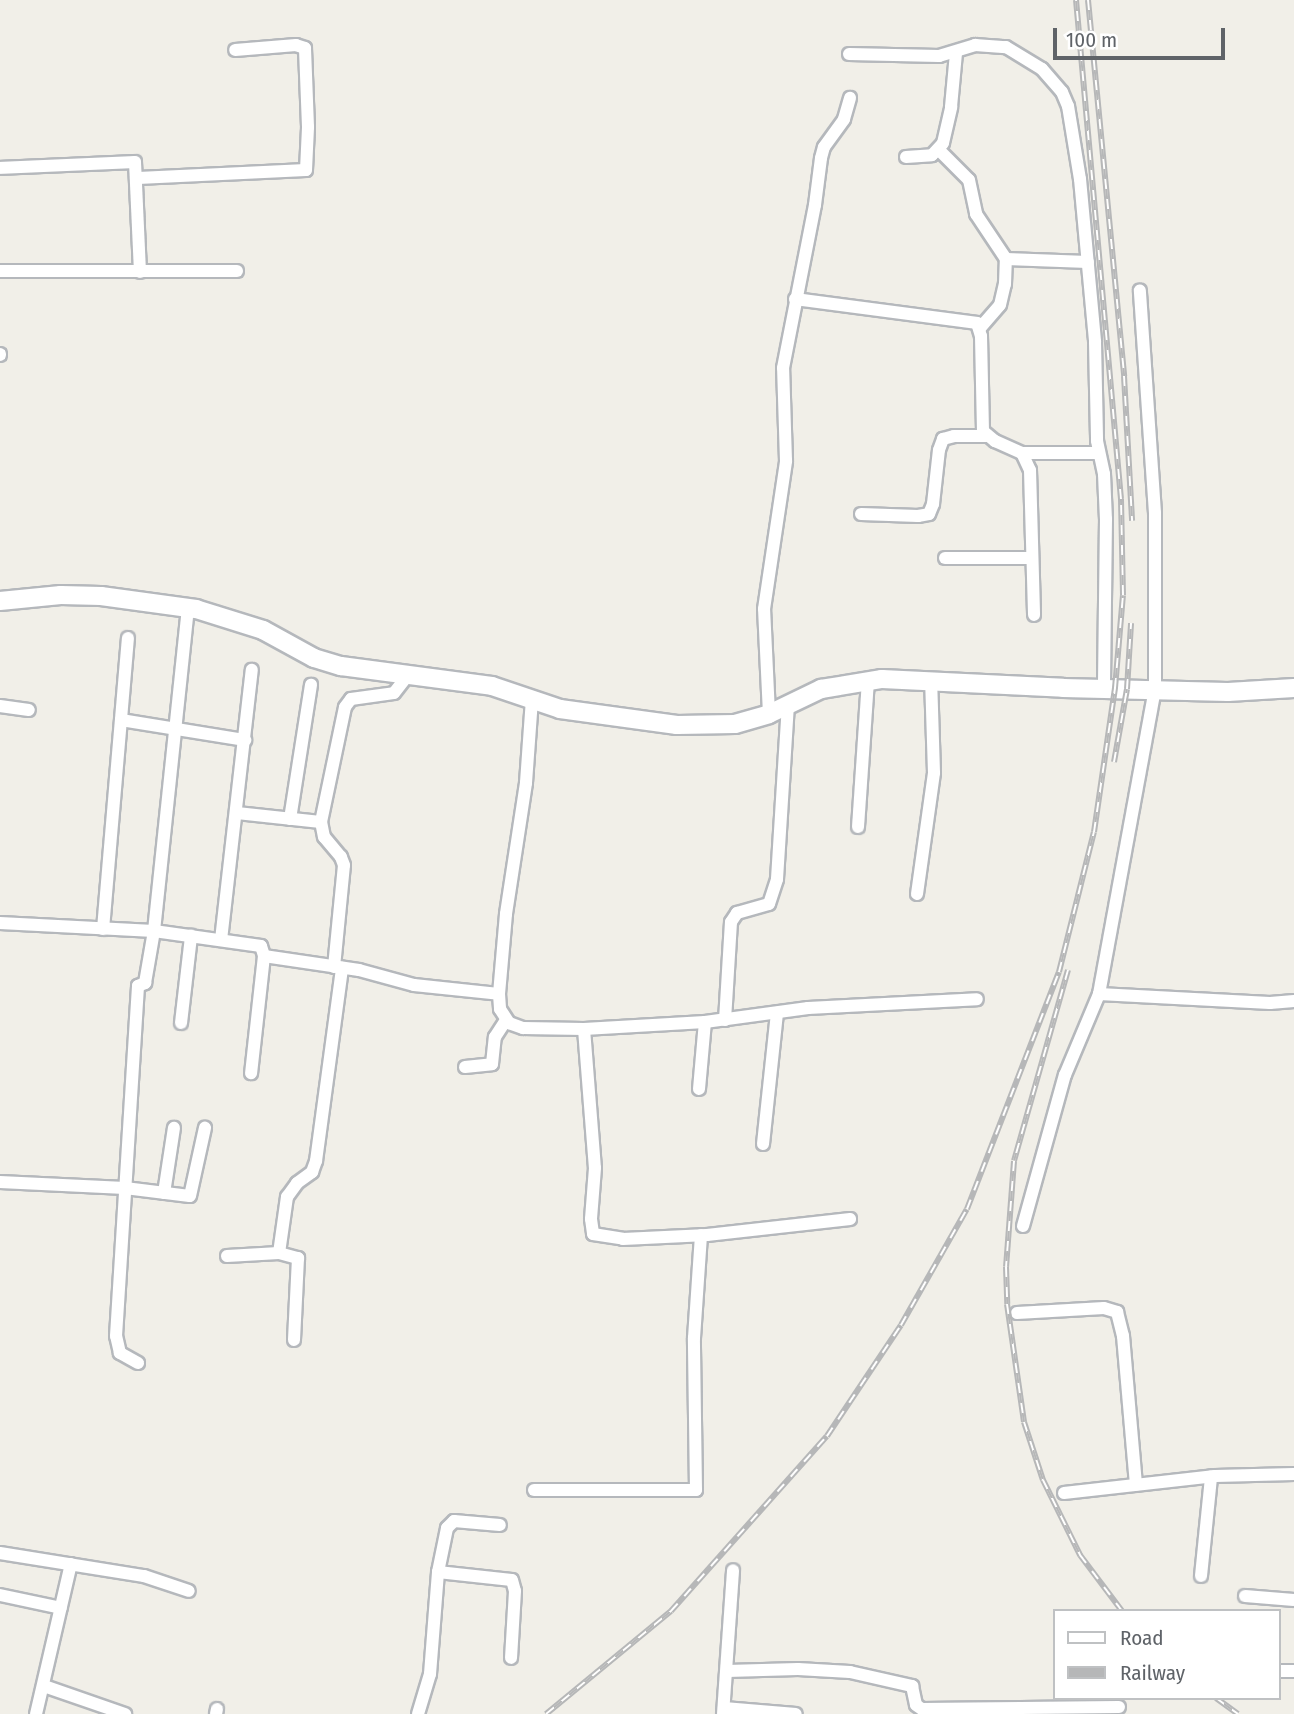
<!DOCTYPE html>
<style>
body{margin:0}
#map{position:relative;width:1294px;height:1714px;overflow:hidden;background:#f1efe8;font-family:"Fira Sans Condensed",sans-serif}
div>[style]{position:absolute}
.roads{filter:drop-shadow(2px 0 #b5b8bc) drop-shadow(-2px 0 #b5b8bc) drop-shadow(0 2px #b5b8bc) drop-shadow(0 -2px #b5b8bc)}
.street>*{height:12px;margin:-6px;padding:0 6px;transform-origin:6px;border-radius:6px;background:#fff}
.secondary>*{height:18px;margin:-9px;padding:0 9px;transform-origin:9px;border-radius:9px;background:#fff}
.rail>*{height:6px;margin-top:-3px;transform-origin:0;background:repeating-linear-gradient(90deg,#fff 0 10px,#b6b7b8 0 20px);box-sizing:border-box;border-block:2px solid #b6b7b8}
span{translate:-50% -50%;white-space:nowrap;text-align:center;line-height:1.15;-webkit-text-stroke:5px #fff;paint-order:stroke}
.legend{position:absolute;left:1053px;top:1609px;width:228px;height:91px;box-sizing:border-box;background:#fff;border:2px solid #bfc1c3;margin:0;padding:9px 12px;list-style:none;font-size:21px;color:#5f6368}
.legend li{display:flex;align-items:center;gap:14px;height:35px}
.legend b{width:35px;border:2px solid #bfc1c3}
.scale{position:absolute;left:1053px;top:28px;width:172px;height:32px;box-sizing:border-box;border:4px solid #5f6368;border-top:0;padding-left:9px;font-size:21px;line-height:24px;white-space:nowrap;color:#5f6368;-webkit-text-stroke:5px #fff;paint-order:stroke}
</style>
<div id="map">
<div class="roads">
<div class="street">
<div style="left:849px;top:54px;width:90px;rotate:1.3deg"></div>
<div style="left:939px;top:56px;width:38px;rotate:-17deg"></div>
<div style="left:975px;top:45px;width:31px;rotate:4deg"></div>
<div style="left:1006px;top:47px;width:42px;rotate:31.4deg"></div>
<div style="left:1042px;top:69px;width:30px;rotate:49deg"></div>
<div style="left:1062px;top:92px;width:15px;rotate:67deg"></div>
<div style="left:1068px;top:106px;width:74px;rotate:80.7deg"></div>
<div style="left:1080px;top:179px;width:164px;rotate:84.7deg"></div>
<div style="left:1095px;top:342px;width:99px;rotate:88.8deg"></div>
<div style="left:1097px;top:441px;width:34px;rotate:78deg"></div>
<div style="left:1104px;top:474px;width:45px;rotate:87.5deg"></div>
<div style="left:1106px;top:519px;width:169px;rotate:90.7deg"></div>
<div style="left:939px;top:150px;width:42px;rotate:45deg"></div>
<div style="left:969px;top:180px;width:35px;rotate:78deg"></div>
<div style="left:976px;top:214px;width:54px;rotate:56.3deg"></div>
<div style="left:1006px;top:259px;width:82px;rotate:2.1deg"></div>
<div style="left:906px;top:157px;width:26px;rotate:-4deg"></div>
<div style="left:932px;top:155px;width:16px;rotate:-47deg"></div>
<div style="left:943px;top:143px;width:37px;rotate:-77deg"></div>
<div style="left:951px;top:107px;width:54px;rotate:-84.7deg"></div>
<div style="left:0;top:168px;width:135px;rotate:-2.5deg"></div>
<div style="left:135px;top:162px;width:110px;rotate:87.4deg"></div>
<div style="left:138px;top:178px;width:168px;rotate:-2.7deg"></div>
<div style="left:306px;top:170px;width:43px;rotate:-87.3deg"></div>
<div style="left:308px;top:127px;width:79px;rotate:-92.2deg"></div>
<div style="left:305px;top:48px;width:9px;rotate:-162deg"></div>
<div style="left:296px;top:45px;width:61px;rotate:175.3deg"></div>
<div style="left:0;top:271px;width:237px"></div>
<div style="left:795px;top:299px;width:184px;rotate:7.5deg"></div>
<div style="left:977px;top:323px;width:14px;rotate:73deg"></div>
<div style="left:981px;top:336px;width:95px;rotate:88.8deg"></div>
<div style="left:983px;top:431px;width:16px;rotate:40deg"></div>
<div style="left:995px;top:441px;width:30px;rotate:24deg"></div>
<div style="left:1022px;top:453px;width:19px;rotate:65deg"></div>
<div style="left:1030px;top:470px;width:145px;rotate:88.4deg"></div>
<div style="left:980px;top:328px;width:30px;rotate:-49deg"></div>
<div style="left:1000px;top:305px;width:22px;rotate:-77deg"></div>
<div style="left:1005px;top:284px;width:25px;rotate:-88deg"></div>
<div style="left:0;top:355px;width:1px;rotate:-90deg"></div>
<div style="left:1022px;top:453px;width:76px"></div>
<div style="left:861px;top:514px;width:57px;rotate:2deg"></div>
<div style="left:918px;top:516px;width:11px;rotate:-10deg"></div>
<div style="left:929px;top:514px;width:11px;rotate:-68deg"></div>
<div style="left:933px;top:504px;width:54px;rotate:-83.7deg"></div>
<div style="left:939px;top:450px;width:12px;rotate:-70deg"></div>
<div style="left:943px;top:439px;width:11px;rotate:-15deg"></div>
<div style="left:954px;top:436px;width:32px"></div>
<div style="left:945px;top:558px;width:87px"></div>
<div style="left:532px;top:699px;width:84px;rotate:94.1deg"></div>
<div style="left:526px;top:783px;width:133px;rotate:98.7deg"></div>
<div style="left:506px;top:914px;width:80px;rotate:95deg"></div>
<div style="left:499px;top:994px;width:15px;rotate:86deg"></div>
<div style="left:500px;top:1009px;width:17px;rotate:57deg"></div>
<div style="left:509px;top:1023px;width:15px;rotate:20deg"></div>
<div style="left:523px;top:1028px;width:61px;rotate:0.9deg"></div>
<div style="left:584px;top:1029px;width:121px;rotate:-3.3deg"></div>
<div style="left:705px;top:1022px;width:104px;rotate:-7.7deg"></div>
<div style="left:808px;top:1008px;width:169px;rotate:-3deg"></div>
<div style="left:0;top:706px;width:29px;rotate:8deg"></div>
<div style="left:769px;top:714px;width:105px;rotate:-92.7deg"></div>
<div style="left:764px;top:609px;width:150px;rotate:-81.5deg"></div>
<div style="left:786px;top:461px;width:93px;rotate:-91.8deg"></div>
<div style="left:783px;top:368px;width:166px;rotate:-78.9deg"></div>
<div style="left:815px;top:205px;width:47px;rotate:-82.7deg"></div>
<div style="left:821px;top:158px;width:11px;rotate:-75deg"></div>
<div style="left:824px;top:147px;width:34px;rotate:-54deg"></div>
<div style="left:844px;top:119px;width:22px;rotate:-74deg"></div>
<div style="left:121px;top:720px;width:126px;rotate:9.2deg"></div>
<div style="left:237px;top:813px;width:84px;rotate:6.1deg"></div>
<div style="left:290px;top:819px;width:136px;rotate:-81.1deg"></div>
<div style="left:858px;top:827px;width:147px;rotate:-86.1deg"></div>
<div style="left:917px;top:894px;width:122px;rotate:-82deg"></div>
<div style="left:934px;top:773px;width:93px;rotate:-91.8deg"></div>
<div style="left:0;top:923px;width:154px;rotate:3deg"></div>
<div style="left:154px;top:931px;width:108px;rotate:8deg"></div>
<div style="left:261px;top:946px;width:10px;rotate:73deg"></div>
<div style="left:264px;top:956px;width:118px;rotate:96.3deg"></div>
<div style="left:103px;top:929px;width:292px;rotate:-85.1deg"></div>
<div style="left:221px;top:940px;width:272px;rotate:-83.5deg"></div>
<div style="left:264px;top:956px;width:96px;rotate:8.4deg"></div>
<div style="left:359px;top:970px;width:57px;rotate:15.3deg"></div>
<div style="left:414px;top:985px;width:85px;rotate:6deg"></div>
<div style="left:334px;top:967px;width:102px;rotate:-84.4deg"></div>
<div style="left:344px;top:865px;width:9px;rotate:-111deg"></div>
<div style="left:341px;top:857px;width:26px;rotate:-130deg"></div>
<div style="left:324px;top:837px;width:15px;rotate:-101deg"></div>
<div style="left:321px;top:822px;width:117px;rotate:-78.2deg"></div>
<div style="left:345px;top:707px;width:10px;rotate:-53deg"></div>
<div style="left:351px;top:699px;width:43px;rotate:-7.9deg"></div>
<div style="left:394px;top:693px;width:24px;rotate:-52deg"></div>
<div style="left:1099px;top:994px;width:171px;rotate:3deg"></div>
<div style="left:1270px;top:1003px;width:24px;rotate:-5deg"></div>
<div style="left:725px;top:1020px;width:98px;rotate:-86.5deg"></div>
<div style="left:731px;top:922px;width:11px;rotate:-56deg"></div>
<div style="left:737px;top:913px;width:33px;rotate:-16deg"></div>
<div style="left:769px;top:904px;width:26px;rotate:-72deg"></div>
<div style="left:777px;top:879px;width:176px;rotate:-86.4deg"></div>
<div style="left:181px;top:1023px;width:88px;rotate:-83.4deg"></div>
<div style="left:584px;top:1029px;width:139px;rotate:85.5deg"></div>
<div style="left:595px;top:1168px;width:51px;rotate:94.5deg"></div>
<div style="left:591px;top:1219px;width:15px;rotate:82deg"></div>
<div style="left:593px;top:1234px;width:30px;rotate:9deg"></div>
<div style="left:623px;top:1239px;width:84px;rotate:-2.7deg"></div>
<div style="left:707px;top:1235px;width:144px;rotate:-6.4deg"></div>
<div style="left:465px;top:1067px;width:27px;rotate:-6deg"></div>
<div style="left:492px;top:1064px;width:27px;rotate:-84deg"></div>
<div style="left:495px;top:1037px;width:20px;rotate:-57deg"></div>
<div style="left:699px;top:1089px;width:67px;rotate:-84.9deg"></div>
<div style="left:763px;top:1144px;width:132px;rotate:-83.9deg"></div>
<div style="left:0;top:1182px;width:125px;rotate:2.7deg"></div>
<div style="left:125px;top:1188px;width:65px;rotate:7deg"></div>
<div style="left:190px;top:1196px;width:70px;rotate:-77.6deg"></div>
<div style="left:164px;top:1193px;width:66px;rotate:-81.3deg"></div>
<div style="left:1023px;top:1226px;width:157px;rotate:-74.5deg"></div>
<div style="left:1065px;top:1075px;width:88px;rotate:-67.2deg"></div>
<div style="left:1099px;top:994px;width:309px;rotate:-79.6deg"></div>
<div style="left:1155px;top:690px;width:177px;rotate:-90deg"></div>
<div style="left:1155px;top:513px;width:223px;rotate:-93.9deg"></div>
<div style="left:279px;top:1253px;width:57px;rotate:-81.9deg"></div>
<div style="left:287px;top:1197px;width:17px;rotate:-54deg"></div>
<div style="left:297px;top:1183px;width:19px;rotate:-36deg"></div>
<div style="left:312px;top:1172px;width:12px;rotate:-70deg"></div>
<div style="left:316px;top:1161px;width:195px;rotate:-82.3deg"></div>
<div style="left:227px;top:1256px;width:52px;rotate:-3.3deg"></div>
<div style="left:279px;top:1253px;width:20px;rotate:15deg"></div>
<div style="left:298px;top:1258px;width:82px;rotate:92.8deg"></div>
<div style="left:1017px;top:1313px;width:87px;rotate:-3.3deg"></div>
<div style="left:1104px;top:1308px;width:14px;rotate:17deg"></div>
<div style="left:1117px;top:1312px;width:25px;rotate:76deg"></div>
<div style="left:1123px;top:1336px;width:149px;rotate:85deg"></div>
<div style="left:138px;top:1363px;width:21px;rotate:-151deg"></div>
<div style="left:120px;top:1353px;width:17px;rotate:-103deg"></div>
<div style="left:116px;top:1336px;width:351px;rotate:-86.4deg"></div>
<div style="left:138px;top:986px;width:8px;rotate:-23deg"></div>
<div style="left:145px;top:983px;width:53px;rotate:-80.2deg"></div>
<div style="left:154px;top:931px;width:325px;rotate:-84deg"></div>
<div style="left:534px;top:1490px;width:162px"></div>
<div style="left:696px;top:1490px;width:152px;rotate:-90.8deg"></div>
<div style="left:694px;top:1338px;width:103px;rotate:-86.1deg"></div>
<div style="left:1064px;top:1493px;width:152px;rotate:-6.4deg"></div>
<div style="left:1215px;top:1476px;width:79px;rotate:-1.5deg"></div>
<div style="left:0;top:1553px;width:146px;rotate:9.1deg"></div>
<div style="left:144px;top:1576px;width:47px;rotate:18.4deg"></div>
<div style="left:438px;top:1572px;width:74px;rotate:6.2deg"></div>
<div style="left:512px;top:1580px;width:11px;rotate:75deg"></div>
<div style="left:515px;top:1591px;width:67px;rotate:93.4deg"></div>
<div style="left:1201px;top:1576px;width:100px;rotate:-84.2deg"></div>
<div style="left:0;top:1595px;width:62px;rotate:12deg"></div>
<div style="left:1245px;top:1596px;width:49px;rotate:4.7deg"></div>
<div style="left:727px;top:1671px;width:71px;rotate:-1.6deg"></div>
<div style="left:798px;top:1669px;width:52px;rotate:3.3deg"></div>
<div style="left:850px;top:1672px;width:64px;rotate:12.7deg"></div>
<div style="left:912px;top:1686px;width:19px;rotate:78deg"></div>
<div style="left:916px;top:1705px;width:7px;rotate:34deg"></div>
<div style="left:922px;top:1709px;width:197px;rotate:-0.6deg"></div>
<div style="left:1278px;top:1671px;width:16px"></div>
<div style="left:44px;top:1686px;width:86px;rotate:19.1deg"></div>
<div style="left:724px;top:1708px;width:72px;rotate:4.8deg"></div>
<div style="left:36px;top:1714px;width:154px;rotate:-76.9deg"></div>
<div style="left:216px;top:1714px;width:5px;rotate:-79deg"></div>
<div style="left:418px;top:1714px;width:42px;rotate:-73.3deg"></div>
<div style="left:430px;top:1674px;width:102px;rotate:-85.5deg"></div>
<div style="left:438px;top:1572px;width:45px;rotate:-78.4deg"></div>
<div style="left:447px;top:1528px;width:10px;rotate:-45deg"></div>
<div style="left:454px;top:1521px;width:46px;rotate:5deg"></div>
<div style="left:723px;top:1714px;width:144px;rotate:-86deg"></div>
</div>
<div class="secondary">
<div style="left:0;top:601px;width:61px;rotate:-5.6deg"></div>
<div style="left:61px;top:595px;width:40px;rotate:1.4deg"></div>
<div style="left:101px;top:596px;width:96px;rotate:7.8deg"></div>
<div style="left:196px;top:609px;width:70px;rotate:17.4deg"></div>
<div style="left:263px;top:630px;width:58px;rotate:28.8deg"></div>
<div style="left:314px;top:658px;width:28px;rotate:17deg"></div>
<div style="left:341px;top:666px;width:152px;rotate:7.5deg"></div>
<div style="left:492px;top:686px;width:72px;rotate:18.7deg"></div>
<div style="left:560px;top:709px;width:118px;rotate:7.8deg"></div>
<div style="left:677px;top:725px;width:58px;rotate:-1deg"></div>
<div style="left:735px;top:724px;width:35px;rotate:-16deg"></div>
<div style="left:769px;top:714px;width:58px;rotate:-25.7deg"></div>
<div style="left:821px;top:689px;width:62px;rotate:-9.3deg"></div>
<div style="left:882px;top:679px;width:181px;rotate:2.8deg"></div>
<div style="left:1063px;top:688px;width:165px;rotate:1.4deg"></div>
<div style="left:1228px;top:692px;width:66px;rotate:-3.5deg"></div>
</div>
</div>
<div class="rail">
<div style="left:1088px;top:0;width:378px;rotate:84.5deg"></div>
<div style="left:1124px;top:376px;width:145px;rotate:86.8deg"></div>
<div style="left:1114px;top:762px;width:74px;rotate:-79.9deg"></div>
<div style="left:1127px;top:689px;width:66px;rotate:-86.5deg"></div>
<div style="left:1068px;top:970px;width:198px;rotate:105.8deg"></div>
<div style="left:1014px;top:1161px;width:106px;rotate:94.3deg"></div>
<div style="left:1006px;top:1267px;width:37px;rotate:88deg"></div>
<div style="left:1007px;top:1304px;width:119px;rotate:81.8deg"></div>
<div style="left:1024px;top:1422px;width:61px;rotate:71.9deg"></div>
<div style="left:1043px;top:1480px;width:84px;rotate:63.7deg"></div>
<div style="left:1080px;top:1555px;width:70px;rotate:53.1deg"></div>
<div style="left:1216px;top:1698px;width:27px;rotate:36deg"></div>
<div style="left:546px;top:1714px;width:162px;rotate:-39.5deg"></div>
<div style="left:671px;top:1611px;width:234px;rotate:-48.3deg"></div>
<div style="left:827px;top:1436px;width:133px;rotate:-56.3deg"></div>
<div style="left:901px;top:1325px;width:133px;rotate:-60.4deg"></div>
<div style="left:967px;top:1209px;width:254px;rotate:-68.8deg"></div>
<div style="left:1059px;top:972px;width:144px;rotate:-76deg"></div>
<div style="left:1094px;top:832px;width:146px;rotate:-81.7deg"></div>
<div style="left:1115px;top:688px;width:93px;rotate:-85.1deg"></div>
<div style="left:1123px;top:595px;width:96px;rotate:-91.2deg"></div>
<div style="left:1121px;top:499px;width:501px;rotate:-95.15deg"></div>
</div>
<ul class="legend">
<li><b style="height:9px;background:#fff"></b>Road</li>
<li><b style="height:9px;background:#b6b7b8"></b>Railway</li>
</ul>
<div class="scale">100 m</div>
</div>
